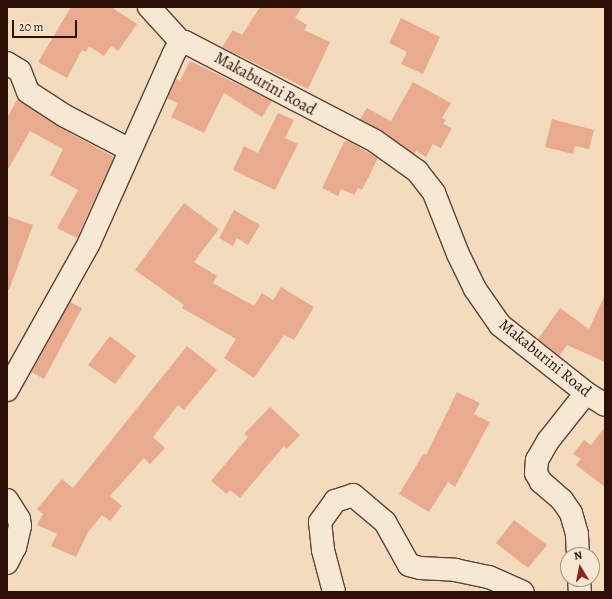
<!DOCTYPE html>
<style>
body{margin:0}
#map{position:relative;width:612px;height:599px;overflow:hidden;background:#f2dcbd;font-family:Alegreya,serif}
div>[style]{position:absolute}
.building>*{inset:0;background:#e8ab8f}
.roads{filter:drop-shadow(1px 0 #5e4233) drop-shadow(-1px 0 #5e4233) drop-shadow(0 1px #5e4233) drop-shadow(0 -1px #5e4233)}
.minor>*{height:22px;margin:-11px;padding:0 11px;transform-origin:11px;border-radius:11px;background:#f7e8d4}
span{translate:-50% -50%;white-space:nowrap;text-align:center;line-height:1.15;-webkit-text-stroke:3.5px #f7e8d4;paint-order:stroke}
.street-label{font-size:16px;color:#2c0f05}
.frame{position:absolute;inset:0;border:8px solid #2c0f05;pointer-events:none}
.north{position:absolute;left:560px;top:547px;width:40px;height:40px;box-sizing:border-box;background:#f7e8d4;border:1px solid #a69181;border-radius:50%;rotate:350deg;font-size:11px;font-weight:700;line-height:16px;text-align:center;color:#2c0f05}
.north::after{content:'';display:block;margin:auto;width:14px;height:18px;background:#8f2418;clip-path:polygon(50% 0,100% 100%,50% 72%,0 100%)}
.scale{position:absolute;left:12px;top:20px;width:65px;height:18px;box-sizing:border-box;border:2px solid #2c0f05;border-top:0;padding-left:5px;font-size:12px;line-height:14px;white-space:nowrap;color:#2c0f05;-webkit-text-stroke:3px #f7e8d4;paint-order:stroke}
</style>
<div id="map">
<div class="building">
<div style="clip-path:polygon(71px 7px,111px 7px,137px 24px,118px 51px,111px 46px,104px 56px,89px 46px,86px 52px,82px 50px,67px 78px,38px 62px)"></div>
<div style="clip-path:polygon(260px 7px,302px 7px,295px 18px,307px 25px,304px 30px,330px 42px,308px 89px,222px 47px,233px 30px,242px 35px)"></div>
<div style="clip-path:polygon(401px 18px,440px 37px,423px 74px,401px 64px,407px 52px,389px 43px)"></div>
<div style="clip-path:polygon(190px 61px,272px 101px,262px 117px,224px 93px,204px 133px,171px 117px,178px 103px,167px 98px,176px 79px,180px 81px)"></div>
<div style="clip-path:polygon(413px 82px,451px 103px,442px 118px,446px 120px,443px 124px,452px 128px,441px 148px,433px 144px,426px 157px,416px 151px,414px 154px,382px 131px,360px 119px,367px 108px,391px 121px)"></div>
<div style="clip-path:polygon(18px 98px,71px 134px,114px 157px,77px 238px,57px 228px,78px 190px,50px 175px,63px 149px,30px 131px,7px 171px,7px 118px)"></div>
<div style="clip-path:polygon(278px 113px,294px 120px,285px 138px,298px 144px,275px 190px,233px 170px,244px 146px,258px 153px)"></div>
<div style="clip-path:polygon(552px 119px,594px 130px,589px 149px,575px 146px,573px 154px,545px 147px)"></div>
<div style="clip-path:polygon(348px 141px,378px 158px,362px 190px,358px 188px,354px 195px,341px 189px,338px 196px,322px 188px,344px 142px)"></div>
<div style="clip-path:polygon(184px 203px,219px 229px,194px 262px,217px 276px,213px 283px,254px 306px,262px 293px,273px 300px,281px 287px,314px 307px,294px 340px,284px 335px,254px 378px,224px 358px,236px 339px,182px 308px,184px 305px,135px 270px)"></div>
<div style="clip-path:polygon(234px 210px,260px 225px,248px 245px,237px 238px,233px 246px,219px 238px)"></div>
<div style="clip-path:polygon(7px 216px,33px 225px,9px 290px,7px 290px)"></div>
<div style="clip-path:polygon(605px 295px,605px 362px,567px 345px,559px 356px,538px 339px,560px 308px,589px 329px)"></div>
<div style="clip-path:polygon(70px 302px,82px 308px,44px 379px,31px 372px)"></div>
<div style="clip-path:polygon(110px 336px,136px 356px,115px 384px,88px 365px)"></div>
<div style="clip-path:polygon(187px 346px,217px 370px,184px 410px,178px 405px,153px 437px,165px 448px,150px 464px,144px 458px,110px 496px,122px 506px,110px 521px,102px 515px,88px 532px,76px 557px,51px 546px,57px 534px,37px 525px,43px 514px,37px 509px,62px 479px,73px 488px)"></div>
<div style="clip-path:polygon(457px 392px,480px 403px,474px 414px,490px 422px,455px 487px,448px 482px,429px 512px,399px 494px,424px 453px,426px 455px)"></div>
<div style="clip-path:polygon(270px 407px,300px 435px,287px 449px,284px 446px,240px 498px,230px 490px,227px 494px,211px 481px,248px 437px,244px 434px)"></div>
<div style="clip-path:polygon(605px 427px,605px 487px,576px 465px,581px 459px,573px 454px,584px 440px,591px 445px)"></div>
<div style="clip-path:polygon(514px 520px,547px 545px,528px 568px,496px 543px)"></div>
</div>
<div class="roads">
<div class="minor">
<div style="left:149px;top:7px;width:47px;rotate:47.6deg"></div>
<div style="left:7px;top:63px;width:15px;rotate:32deg"></div>
<div style="left:20px;top:71px;width:22px;rotate:69deg"></div>
<div style="left:28px;top:92px;width:44px;rotate:33deg"></div>
<div style="left:65px;top:116px;width:73px;rotate:27.6deg"></div>
<div style="left:7px;top:390px;width:168px;rotate:-60.8deg"></div>
<div style="left:89px;top:243px;width:206px;rotate:-65.9deg"></div>
<div style="left:173px;top:55px;width:13px;rotate:-61deg"></div>
<div style="left:179px;top:44px;width:6px;rotate:-18deg"></div>
<div style="left:185px;top:42px;width:214px;rotate:27.5deg"></div>
<div style="left:375px;top:141px;width:52px;rotate:35.5deg"></div>
<div style="left:417px;top:171px;width:28px;rotate:52deg"></div>
<div style="left:434px;top:193px;width:66px;rotate:68.5deg"></div>
<div style="left:458px;top:254px;width:39px;rotate:64deg"></div>
<div style="left:475px;top:289px;width:44px;rotate:55.2deg"></div>
<div style="left:500px;top:325px;width:110px;rotate:38.3deg"></div>
<div style="left:586px;top:393px;width:22px;rotate:32deg"></div>
<div style="left:7px;top:500px;width:22px;rotate:58deg"></div>
<div style="left:19px;top:519px;width:7px;rotate:82deg"></div>
<div style="left:20px;top:526px;width:22px;rotate:103deg"></div>
<div style="left:15px;top:547px;width:18px;rotate:117deg"></div>
<div style="left:578px;top:555px;width:21px;rotate:-93deg"></div>
<div style="left:577px;top:534px;width:22px;rotate:-106deg"></div>
<div style="left:571px;top:513px;width:16px;rotate:-125deg"></div>
<div style="left:562px;top:500px;width:28px;rotate:-139deg"></div>
<div style="left:541px;top:482px;width:10px;rotate:-119deg"></div>
<div style="left:536px;top:473px;width:13px;rotate:-86deg"></div>
<div style="left:537px;top:460px;width:22px;rotate:-60deg"></div>
<div style="left:548px;top:441px;width:61px;rotate:-51.6deg"></div>
<div style="left:579px;top:579px;width:13px;rotate:86deg"></div>
<div style="left:334px;top:592px;width:43px;rotate:-104.7deg"></div>
<div style="left:323px;top:550px;width:28px;rotate:-96deg"></div>
<div style="left:320px;top:522px;width:26px;rotate:-54deg"></div>
<div style="left:335px;top:501px;width:19px;rotate:-18deg"></div>
<div style="left:353px;top:495px;width:42px;rotate:40.2deg"></div>
<div style="left:385px;top:522px;width:49px;rotate:60.8deg"></div>
<div style="left:409px;top:565px;width:11px;rotate:15deg"></div>
<div style="left:420px;top:568px;width:35px;rotate:3deg"></div>
<div style="left:455px;top:570px;width:35px;rotate:12deg"></div>
<div style="left:489px;top:577px;width:37px;rotate:24deg"></div>
</div>
</div>
<div class="street-label">
<span style="left:265px;top:84px;rotate:29deg">Makaburini Road</span>
<span style="left:545px;top:358px;rotate:39deg">Makaburini Road</span>
</div>
<div class="frame"></div>
<div class="north">N</div>
<div class="scale">20 m</div>
</div>
